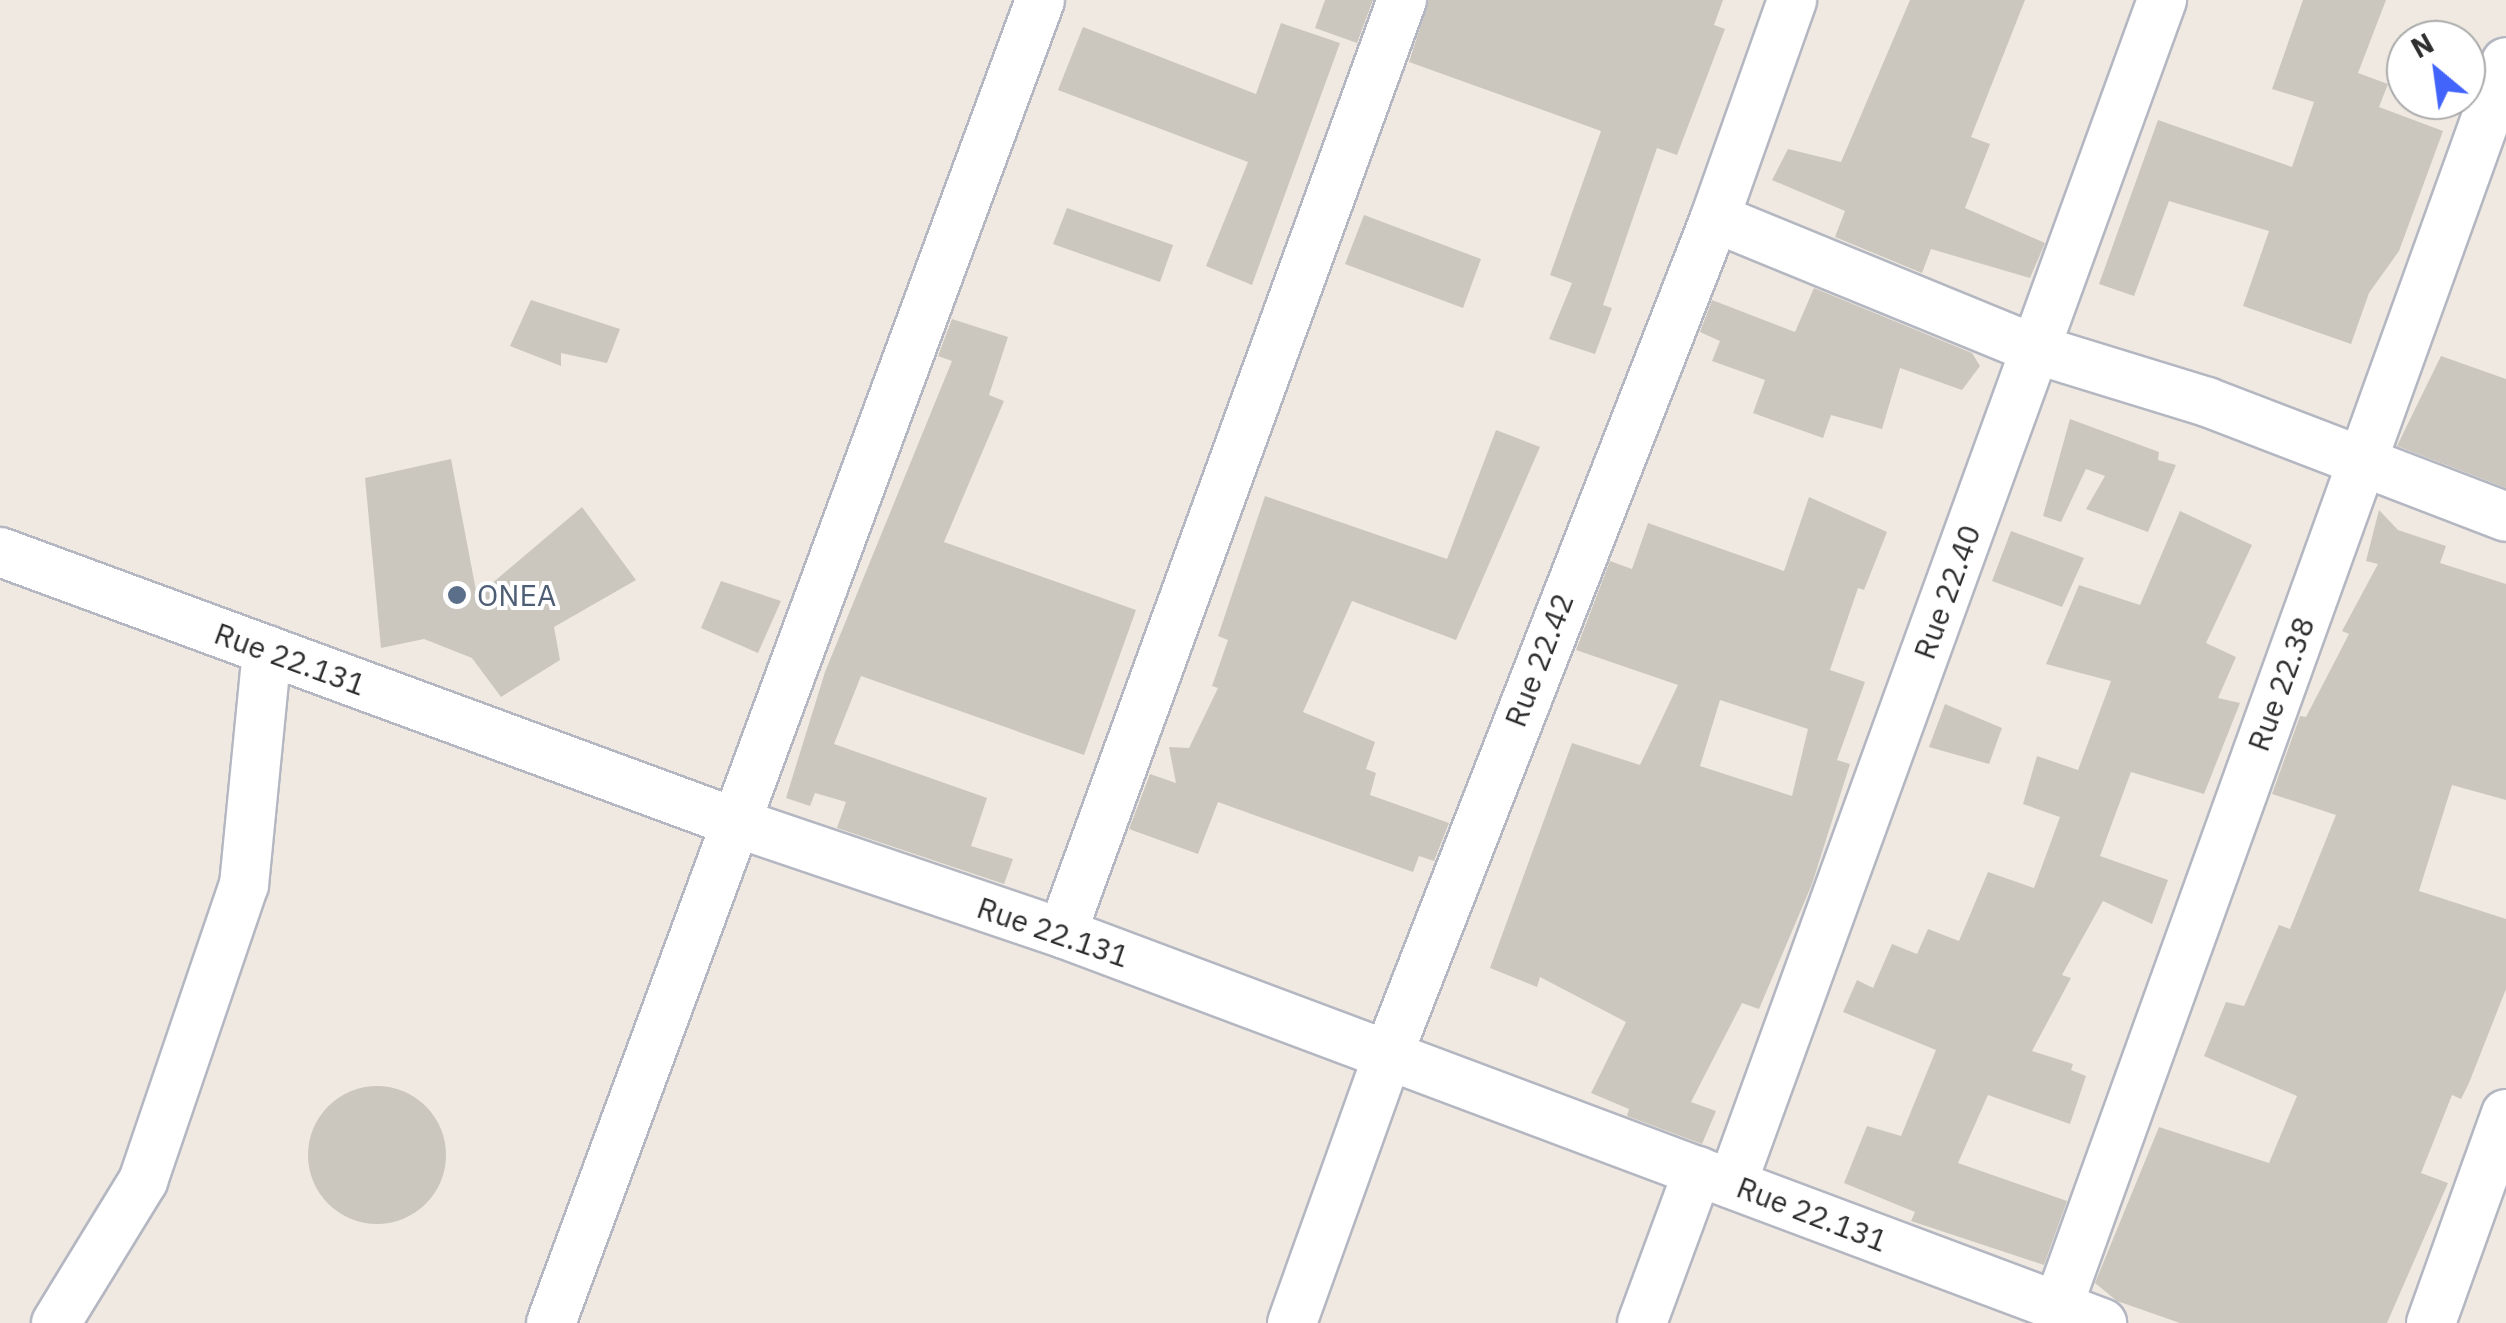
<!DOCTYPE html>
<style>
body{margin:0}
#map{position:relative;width:2506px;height:1323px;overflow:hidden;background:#efe9e1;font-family:"IBM Plex Sans",sans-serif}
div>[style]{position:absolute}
.building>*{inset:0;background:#cbc7bf}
.round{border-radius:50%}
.roads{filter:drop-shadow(2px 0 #b4b7c1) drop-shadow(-2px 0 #b4b7c1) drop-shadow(0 2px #b4b7c1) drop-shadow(0 -2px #b4b7c1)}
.street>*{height:48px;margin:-24px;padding:0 24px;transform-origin:24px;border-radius:24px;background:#fff}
.dots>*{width:28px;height:28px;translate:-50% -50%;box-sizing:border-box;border:5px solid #fff;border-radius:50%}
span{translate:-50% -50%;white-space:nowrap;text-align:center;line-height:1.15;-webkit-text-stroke:8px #fff;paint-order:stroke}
.street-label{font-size:30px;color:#2e2e2e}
.service-label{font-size:30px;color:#4e5e75}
.left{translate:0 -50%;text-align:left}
.north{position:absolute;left:2386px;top:20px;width:100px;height:100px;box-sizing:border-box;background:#fff;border:2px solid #ababab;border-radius:50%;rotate:331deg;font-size:28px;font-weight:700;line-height:40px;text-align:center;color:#2e2e2e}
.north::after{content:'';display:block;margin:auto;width:35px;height:45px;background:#4264fb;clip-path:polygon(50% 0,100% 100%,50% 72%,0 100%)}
</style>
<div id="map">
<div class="building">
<div style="clip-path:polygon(1325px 0,1373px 0,1357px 43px,1315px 28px)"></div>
<div style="clip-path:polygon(1429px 0,1723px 0,1714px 25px,1725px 29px,1677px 155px,1657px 148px,1603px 305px,1612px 308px,1595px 354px,1549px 339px,1572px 283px,1550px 275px,1601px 131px,1409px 62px)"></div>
<div style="clip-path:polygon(1910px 0,2025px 0,1971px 137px,1990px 144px,1965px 208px,2045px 243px,2030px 278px,1931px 249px,1922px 273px,1835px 237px,1845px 211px,1772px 180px,1788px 149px,1841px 162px)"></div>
<div style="clip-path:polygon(2303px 0,2386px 0,2358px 73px,2388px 84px,2379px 107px,2443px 131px,2399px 251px,2369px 293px,2351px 344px,2243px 306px,2269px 231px,2169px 201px,2134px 296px,2099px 284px,2158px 120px,2292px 167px,2314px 102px,2272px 89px)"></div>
<div style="clip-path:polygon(1281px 23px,1340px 43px,1252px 285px,1206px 266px,1248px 162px,1058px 90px,1083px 27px,1256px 94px)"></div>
<div style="clip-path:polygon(1067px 208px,1173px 245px,1160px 282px,1053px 244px)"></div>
<div style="clip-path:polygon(1364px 215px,1481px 259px,1463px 308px,1345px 264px)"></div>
<div style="clip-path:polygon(1814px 288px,1972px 353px,1980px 366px,1962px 390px,1900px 368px,1882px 429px,1831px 415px,1823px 438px,1753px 413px,1765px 380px,1712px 361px,1720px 341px,1700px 332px,1712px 300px,1795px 332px)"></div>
<div style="clip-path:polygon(531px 300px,620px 329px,607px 363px,561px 353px,561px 366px,510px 346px)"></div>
<div style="clip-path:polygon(952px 319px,1008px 337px,989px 395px,1004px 401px,944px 542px,1136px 610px,1084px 755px,861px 676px,834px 744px,987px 798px,971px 846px,1013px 859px,1004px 884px,837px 828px,846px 802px,815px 793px,810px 806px,786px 798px,825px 672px,952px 361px,938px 356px)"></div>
<div style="clip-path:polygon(2441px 356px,2506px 379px,2506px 488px,2397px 446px)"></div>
<div style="clip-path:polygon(2070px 419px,2159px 452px,2158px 460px,2176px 465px,2148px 532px,2086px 509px,2105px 476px,2086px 469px,2061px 522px,2043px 516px)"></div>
<div style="clip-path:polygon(1496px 430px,1540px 447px,1456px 640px,1352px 601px,1303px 712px,1375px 742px,1366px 769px,1376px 773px,1370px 795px,1449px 823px,1434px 861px,1419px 856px,1413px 872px,1218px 802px,1198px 854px,1129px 829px,1150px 774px,1176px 783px,1169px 747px,1189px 748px,1218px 688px,1212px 686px,1228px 640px,1218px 636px,1265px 496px,1447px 559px)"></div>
<div style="clip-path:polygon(451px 459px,477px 596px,582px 507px,636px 580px,554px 627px,560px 660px,501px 697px,472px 658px,424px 639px,381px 648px,365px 478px)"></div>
<div style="clip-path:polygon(evenodd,1809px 497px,1887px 532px,1864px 590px,1858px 588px,1830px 670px,1865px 682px,1837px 760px,1850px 764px,1812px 884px,1759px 1009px,1742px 1003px,1691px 1102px,1716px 1111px,1702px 1144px,1627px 1116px,1629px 1109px,1591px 1093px,1626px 1022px,1540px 977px,1537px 987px,1490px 968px,1572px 743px,1640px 765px,1678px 685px,1576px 650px,1610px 561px,1632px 569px,1648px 523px,1784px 571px,1809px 497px,1720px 700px,1808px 729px,1792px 796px,1700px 766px,1720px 700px)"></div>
<div style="clip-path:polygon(2379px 510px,2398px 530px,2446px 546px,2440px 563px,2506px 584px,2506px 800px,2452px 785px,2419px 891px,2506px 919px,2506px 989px,2469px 1083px,2461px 1099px,2452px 1095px,2421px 1173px,2448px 1183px,2387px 1323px,2180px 1323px,2117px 1301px,2095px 1283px,2159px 1127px,2269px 1163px,2297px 1096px,2204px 1056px,2226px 1002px,2244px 1006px,2279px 925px,2290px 929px,2336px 815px,2272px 794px,2300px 716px,2306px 717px,2349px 634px,2342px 631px,2378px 564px,2366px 561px)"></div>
<div style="clip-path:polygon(2180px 511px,2252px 545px,2206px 643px,2236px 657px,2218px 698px,2240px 703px,2204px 794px,2131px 772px,2100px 856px,2168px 880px,2152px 924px,2103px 901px,2062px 975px,2071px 978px,2032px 1051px,2073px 1064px,2071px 1070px,2086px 1076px,2070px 1124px,1988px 1095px,1958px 1163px,2067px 1201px,2044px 1265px,1911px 1221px,1915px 1212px,1844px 1183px,1867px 1126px,1901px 1136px,1936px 1050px,1843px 1012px,1857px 980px,1873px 988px,1892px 944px,1917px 954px,1928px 929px,1959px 941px,1988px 872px,2034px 888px,2060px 817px,2023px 804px,2037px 756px,2078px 770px,2111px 681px,2046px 664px,2079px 585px,2140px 605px)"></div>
<div style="clip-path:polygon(2011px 531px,2084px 558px,2062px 607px,1992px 581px)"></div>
<div style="clip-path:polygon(721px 581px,781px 601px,758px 653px,701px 628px)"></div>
<div style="clip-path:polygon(1945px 704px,2002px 728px,1989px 764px,1929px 747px)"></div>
<div class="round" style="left:308px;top:1086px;width:138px;height:138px"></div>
</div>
<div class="roads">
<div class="street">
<div style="left:1715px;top:218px;width:346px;rotate:22.3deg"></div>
<div style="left:2035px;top:349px;width:180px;rotate:17.1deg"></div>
<div style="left:2207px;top:402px;width:320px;rotate:21deg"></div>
<div style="left:0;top:552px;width:785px;rotate:20.19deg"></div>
<div style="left:737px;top:823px;width:343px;rotate:18.7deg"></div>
<div style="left:1062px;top:933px;width:1111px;rotate:20.56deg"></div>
<div style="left:1062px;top:933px;width:993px;rotate:-69.98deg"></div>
<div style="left:1732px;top:1184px;width:1260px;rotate:-70.04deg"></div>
<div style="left:2058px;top:1306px;width:1322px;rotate:-70.19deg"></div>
<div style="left:56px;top:1323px;width:167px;rotate:-58.5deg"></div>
<div style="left:143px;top:1181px;width:313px;rotate:-71.2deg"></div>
<div style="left:244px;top:885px;width:236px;rotate:-84.4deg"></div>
<div style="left:551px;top:1323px;width:1410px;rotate:-69.71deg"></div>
<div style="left:1292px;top:1323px;width:285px;rotate:-70.3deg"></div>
<div style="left:1388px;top:1055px;width:899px;rotate:-68.66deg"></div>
<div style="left:1715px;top:218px;width:231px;rotate:-70.5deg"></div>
<div style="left:1642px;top:1323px;width:162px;rotate:-69.8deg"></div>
<div style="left:2431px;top:1323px;width:222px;rotate:-70.3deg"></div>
</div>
</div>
<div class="dots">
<div style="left:457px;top:595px;background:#5c6f8a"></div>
</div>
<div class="street-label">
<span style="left:1947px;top:592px;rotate:-70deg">Rue 22.40</span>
<span style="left:290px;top:659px;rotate:20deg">Rue 22.131</span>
<span style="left:1539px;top:660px;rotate:-69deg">Rue 22.42</span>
<span style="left:2281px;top:684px;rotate:-70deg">Rue 22.38</span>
<span style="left:1053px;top:932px;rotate:19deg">Rue 22.131</span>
<span style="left:1812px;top:1214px;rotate:21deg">Rue 22.131</span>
</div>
<div class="service-label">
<span class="left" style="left:477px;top:595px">ONEA</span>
</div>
<div class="north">N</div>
</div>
